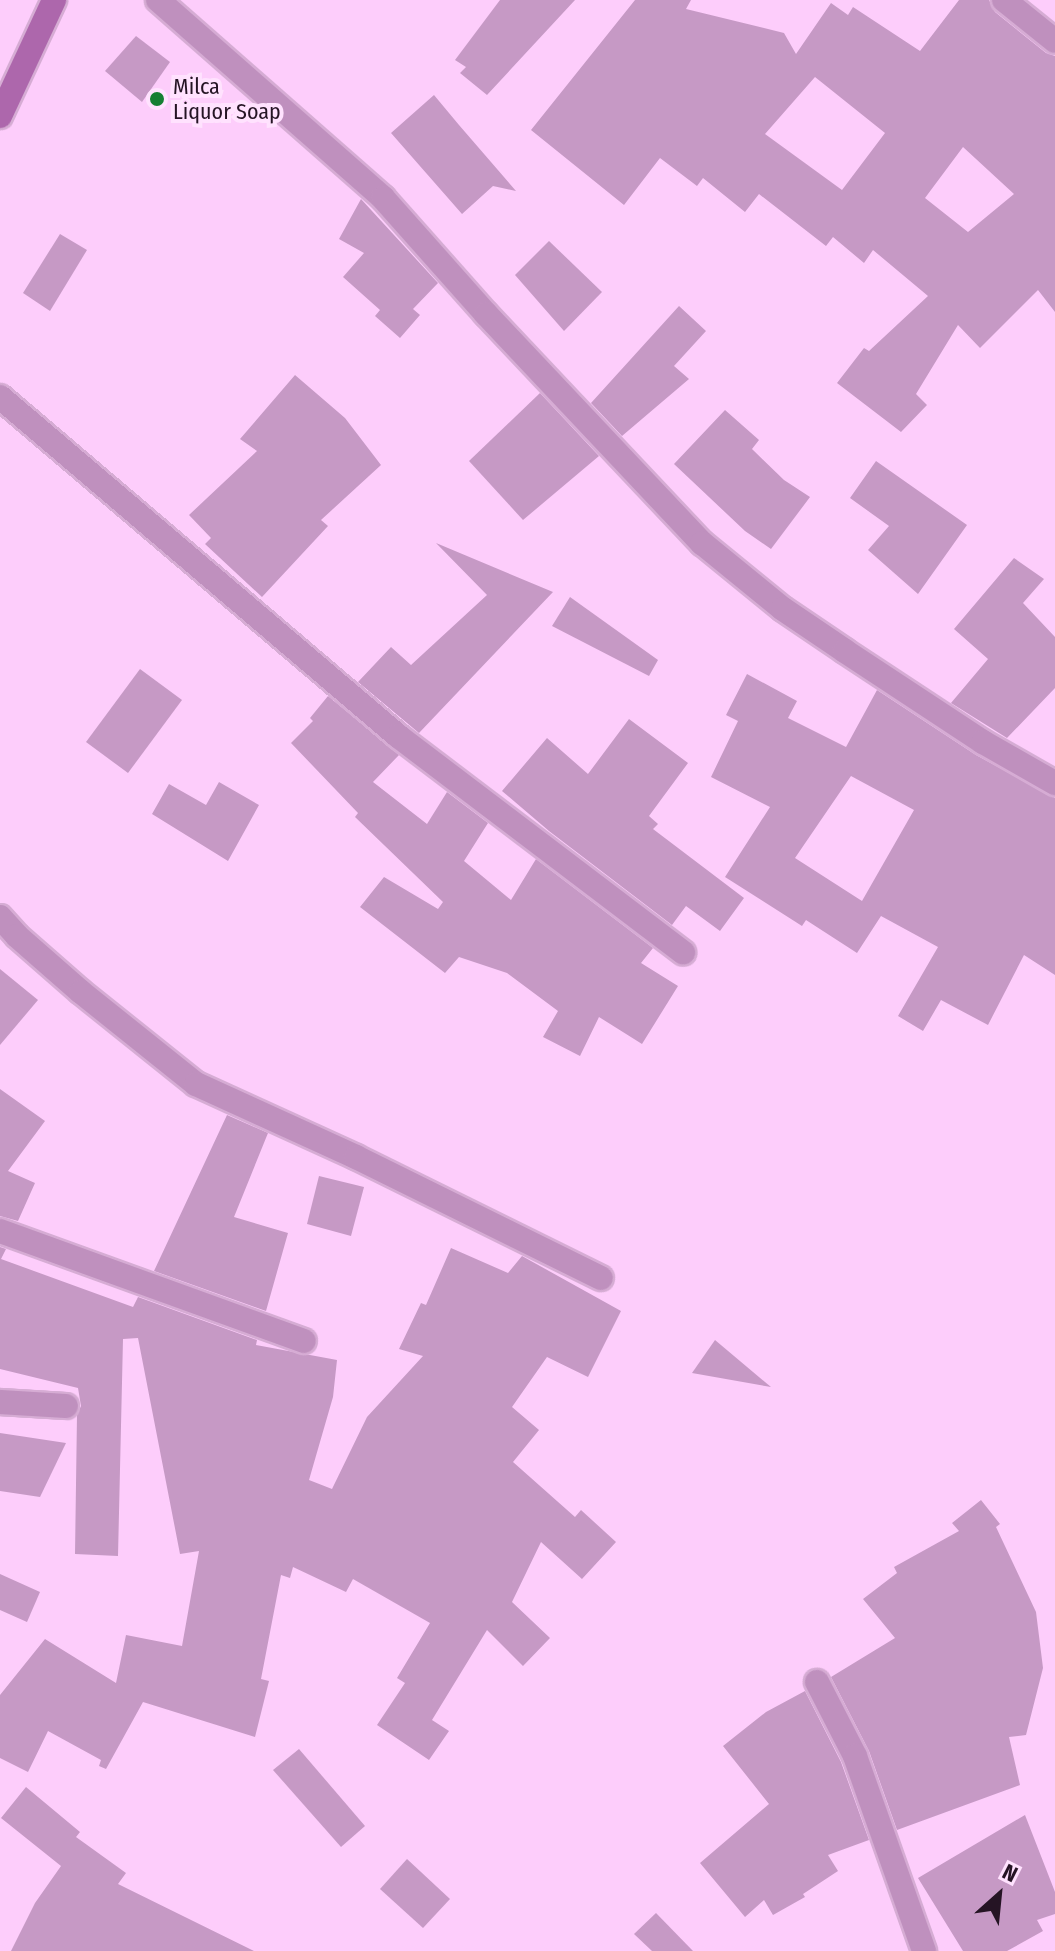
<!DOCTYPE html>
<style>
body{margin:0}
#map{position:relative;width:1055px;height:1951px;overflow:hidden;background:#fdcdfb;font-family:"Fira Sans Condensed",sans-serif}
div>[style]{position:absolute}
.building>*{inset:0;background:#c699c5}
.roads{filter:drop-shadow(2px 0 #d6acd4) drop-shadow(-2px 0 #d6acd4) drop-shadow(0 2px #d6acd4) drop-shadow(0 -2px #d6acd4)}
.street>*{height:24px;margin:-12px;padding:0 12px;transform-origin:12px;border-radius:12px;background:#bf90be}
.secondary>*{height:24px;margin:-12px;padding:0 12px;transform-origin:12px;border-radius:12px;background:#ad67ac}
.dots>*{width:22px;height:22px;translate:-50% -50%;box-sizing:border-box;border:4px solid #ffe2fe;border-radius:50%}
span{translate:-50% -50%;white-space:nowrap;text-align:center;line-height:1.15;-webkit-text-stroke:8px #ffe2fe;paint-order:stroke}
.poi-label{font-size:22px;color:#251424}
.left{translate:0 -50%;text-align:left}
.north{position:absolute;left:959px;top:1855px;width:80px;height:80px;-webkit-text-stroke:6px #ffe2fe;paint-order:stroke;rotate:27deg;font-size:22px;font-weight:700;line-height:32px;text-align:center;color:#251424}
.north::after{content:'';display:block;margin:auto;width:28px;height:36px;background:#251424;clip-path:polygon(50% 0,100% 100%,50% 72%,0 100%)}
</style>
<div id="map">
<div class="building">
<div style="clip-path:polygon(500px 0,575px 0,487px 95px,460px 73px,466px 67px,455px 60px)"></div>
<div style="clip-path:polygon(evenodd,635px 0,691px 0,686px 9px,784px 33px,796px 54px,831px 3px,848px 15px,853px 7px,920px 51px,959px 0,989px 0,995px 12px,1046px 53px,1055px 56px,1055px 312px,1038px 290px,980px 348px,958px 325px,916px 394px,927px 405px,901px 432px,837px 383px,864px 348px,869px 351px,928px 296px,873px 250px,864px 263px,833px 237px,826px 246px,759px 194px,745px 212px,703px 178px,697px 186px,660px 158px,624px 205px,531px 130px,635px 0,815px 77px,885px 133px,842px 190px,765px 134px,815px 77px,635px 0,963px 147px,1014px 194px,968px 232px,925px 198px,963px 147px)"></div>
<div style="clip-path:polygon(136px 36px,170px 62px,142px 102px,105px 71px)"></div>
<div style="clip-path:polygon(434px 95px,459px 125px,516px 191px,493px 186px,462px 214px,391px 133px)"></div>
<div style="clip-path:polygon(361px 199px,438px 283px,413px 309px,420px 315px,400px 338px,375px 316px,380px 310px,343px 277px,364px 253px,339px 239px)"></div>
<div style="clip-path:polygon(60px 234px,87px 250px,50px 311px,23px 293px)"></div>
<div style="clip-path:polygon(549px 241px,602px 292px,564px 331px,515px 275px)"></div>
<div style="clip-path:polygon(679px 306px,706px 331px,674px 366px,689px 379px,622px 436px,591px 403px)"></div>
<div style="clip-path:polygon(295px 375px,345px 418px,381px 465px,321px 520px,328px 526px,262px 597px,205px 544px,211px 538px,189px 515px,257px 451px,240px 439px)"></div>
<div style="clip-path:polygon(540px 393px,599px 456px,523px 520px,469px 461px)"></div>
<div style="clip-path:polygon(725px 410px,759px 440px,752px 449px,784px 480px,810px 497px,771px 549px,745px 531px,674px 464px)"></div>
<div style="clip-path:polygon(876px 461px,967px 525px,918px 594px,868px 550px,889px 526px,850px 498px)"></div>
<div style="clip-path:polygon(436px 543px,553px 592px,419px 733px,358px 682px,391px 647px,411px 665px,487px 595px)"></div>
<div style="clip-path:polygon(1014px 558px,1044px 579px,1023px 603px,1055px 637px,1055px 688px,1007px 738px,951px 703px,988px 659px,954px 629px)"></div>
<div style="clip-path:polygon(570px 597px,658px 660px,649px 676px,552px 626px)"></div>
<div style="clip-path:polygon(140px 669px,182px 700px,128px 773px,86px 742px)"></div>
<div style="clip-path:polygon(evenodd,747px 674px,797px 701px,788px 718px,846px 747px,877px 690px,976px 755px,1055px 798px,1055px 975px,1024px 955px,988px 1025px,941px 1000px,923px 1031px,898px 1016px,938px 947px,881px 916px,857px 953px,806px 920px,802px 926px,725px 877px,770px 807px,711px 777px,738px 721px,726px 715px,747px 674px,851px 776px,914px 810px,862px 901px,795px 858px,851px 776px)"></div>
<div style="clip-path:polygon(328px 696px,399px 755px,373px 782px,427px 824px,447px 792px,488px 823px,464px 861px,511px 900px,536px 859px,653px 948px,641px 963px,678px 986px,642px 1044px,599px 1017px,580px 1056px,543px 1037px,558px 1011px,507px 973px,459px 957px,445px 973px,360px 907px,384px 877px,438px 909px,443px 902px,355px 817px,358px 813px,291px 743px,313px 721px,310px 718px)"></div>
<div style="clip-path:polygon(629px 719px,688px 763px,649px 816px,658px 824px,653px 829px,744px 898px,720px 931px,686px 906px,672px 925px,549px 831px,502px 791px,547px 738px,588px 774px)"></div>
<div style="clip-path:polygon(219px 782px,259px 805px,228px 861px,152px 814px,169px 784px,206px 805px)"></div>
<div style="clip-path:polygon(0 969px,38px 1000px,0 1045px)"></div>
<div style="clip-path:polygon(0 1089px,45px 1121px,8px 1171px,35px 1183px,18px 1221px,0 1216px)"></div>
<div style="clip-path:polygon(227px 1115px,268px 1133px,234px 1217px,288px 1233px,266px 1311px,154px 1271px)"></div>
<div style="clip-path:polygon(319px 1176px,364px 1187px,351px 1236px,307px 1224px)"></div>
<div style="clip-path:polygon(0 1247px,6px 1249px,1px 1259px,133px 1307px,138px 1297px,257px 1340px,256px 1345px,337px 1360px,333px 1397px,309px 1480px,332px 1489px,367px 1417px,423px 1356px,399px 1349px,421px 1303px,426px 1305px,451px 1248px,508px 1273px,522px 1256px,621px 1311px,588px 1377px,547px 1357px,512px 1407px,539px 1430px,513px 1462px,575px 1517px,581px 1510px,616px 1542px,582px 1579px,541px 1542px,512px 1602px,550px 1638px,523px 1666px,487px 1630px,432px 1720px,449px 1731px,429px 1760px,377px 1725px,405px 1683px,397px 1678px,430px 1623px,353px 1579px,346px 1592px,293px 1567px,290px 1578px,281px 1575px,261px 1679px,269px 1681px,255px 1737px,143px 1702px,106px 1769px,99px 1766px,101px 1760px,48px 1731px,28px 1772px,0 1758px,0 1695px,45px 1639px,116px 1683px,126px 1635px,182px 1646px,199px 1551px,180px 1554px,138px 1338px,123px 1339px,118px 1556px,75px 1554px,77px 1415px,81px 1406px,78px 1388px,0 1369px)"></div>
<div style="clip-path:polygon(715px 1340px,771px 1387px,692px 1373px)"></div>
<div style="clip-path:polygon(0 1433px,66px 1443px,40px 1497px,0 1491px)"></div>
<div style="clip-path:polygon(981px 1500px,1000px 1524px,996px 1527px,1036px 1612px,1043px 1668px,1026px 1735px,1009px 1737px,1020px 1785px,897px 1830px,869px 1751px,831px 1677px,895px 1638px,863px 1599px,897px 1573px,894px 1567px,959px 1531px,952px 1523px)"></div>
<div style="clip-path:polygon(0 1574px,40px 1592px,27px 1622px,0 1610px)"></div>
<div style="clip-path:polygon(805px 1691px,841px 1762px,869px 1840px,828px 1855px,838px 1871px,803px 1894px,805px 1897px,773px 1915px,764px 1900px,745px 1917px,700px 1863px,769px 1804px,723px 1746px,766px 1712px)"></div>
<div style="clip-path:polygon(299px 1749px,365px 1826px,341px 1847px,273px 1770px)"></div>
<div style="clip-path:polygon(26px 1787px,80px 1832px,76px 1837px,126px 1873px,118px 1884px,254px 1951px,11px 1951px,35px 1903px,61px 1866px,1px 1818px)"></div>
<div style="clip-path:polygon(1025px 1815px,1055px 1892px,1055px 1914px,1037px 1920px,1043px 1931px,1007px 1951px,963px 1951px,918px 1878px)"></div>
<div style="clip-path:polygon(407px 1859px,450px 1899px,423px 1928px,380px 1889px)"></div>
<div style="clip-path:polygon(656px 1913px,693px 1951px,652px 1951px,634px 1934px)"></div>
</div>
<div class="roads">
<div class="street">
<div style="left:158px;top:0;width:300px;rotate:41.3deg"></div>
<div style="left:383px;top:198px;width:155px;rotate:48.4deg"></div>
<div style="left:486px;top:314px;width:315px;rotate:46.7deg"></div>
<div style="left:702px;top:543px;width:104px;rotate:39.2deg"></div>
<div style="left:783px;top:609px;width:75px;rotate:34.1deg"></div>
<div style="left:845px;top:651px;width:165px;rotate:33.4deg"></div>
<div style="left:983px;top:742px;width:83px;rotate:29.7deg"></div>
<div style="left:1004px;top:0;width:65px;rotate:38.8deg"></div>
<div style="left:0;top:397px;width:523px;rotate:40.42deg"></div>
<div style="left:398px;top:736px;width:358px;rotate:37.2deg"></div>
<div style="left:0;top:917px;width:25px;rotate:48deg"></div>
<div style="left:17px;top:936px;width:85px;rotate:41.2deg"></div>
<div style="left:81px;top:992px;width:147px;rotate:38.7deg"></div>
<div style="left:196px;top:1084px;width:176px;rotate:24.5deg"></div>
<div style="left:356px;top:1157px;width:273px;rotate:26.3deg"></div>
<div style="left:0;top:1231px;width:323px;rotate:19.9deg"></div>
<div style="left:0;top:1402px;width:66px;rotate:3.5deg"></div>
<div style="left:817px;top:1682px;width:83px;rotate:62.8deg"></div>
<div style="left:855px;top:1756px;width:207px;rotate:70.5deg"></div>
</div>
<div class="secondary">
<div style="left:0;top:116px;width:128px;rotate:-65deg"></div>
</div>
</div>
<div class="dots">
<div style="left:157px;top:99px;background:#167f33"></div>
</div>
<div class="poi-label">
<span class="left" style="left:173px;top:99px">Milca<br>Liquor Soap</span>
</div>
<div class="north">N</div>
</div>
